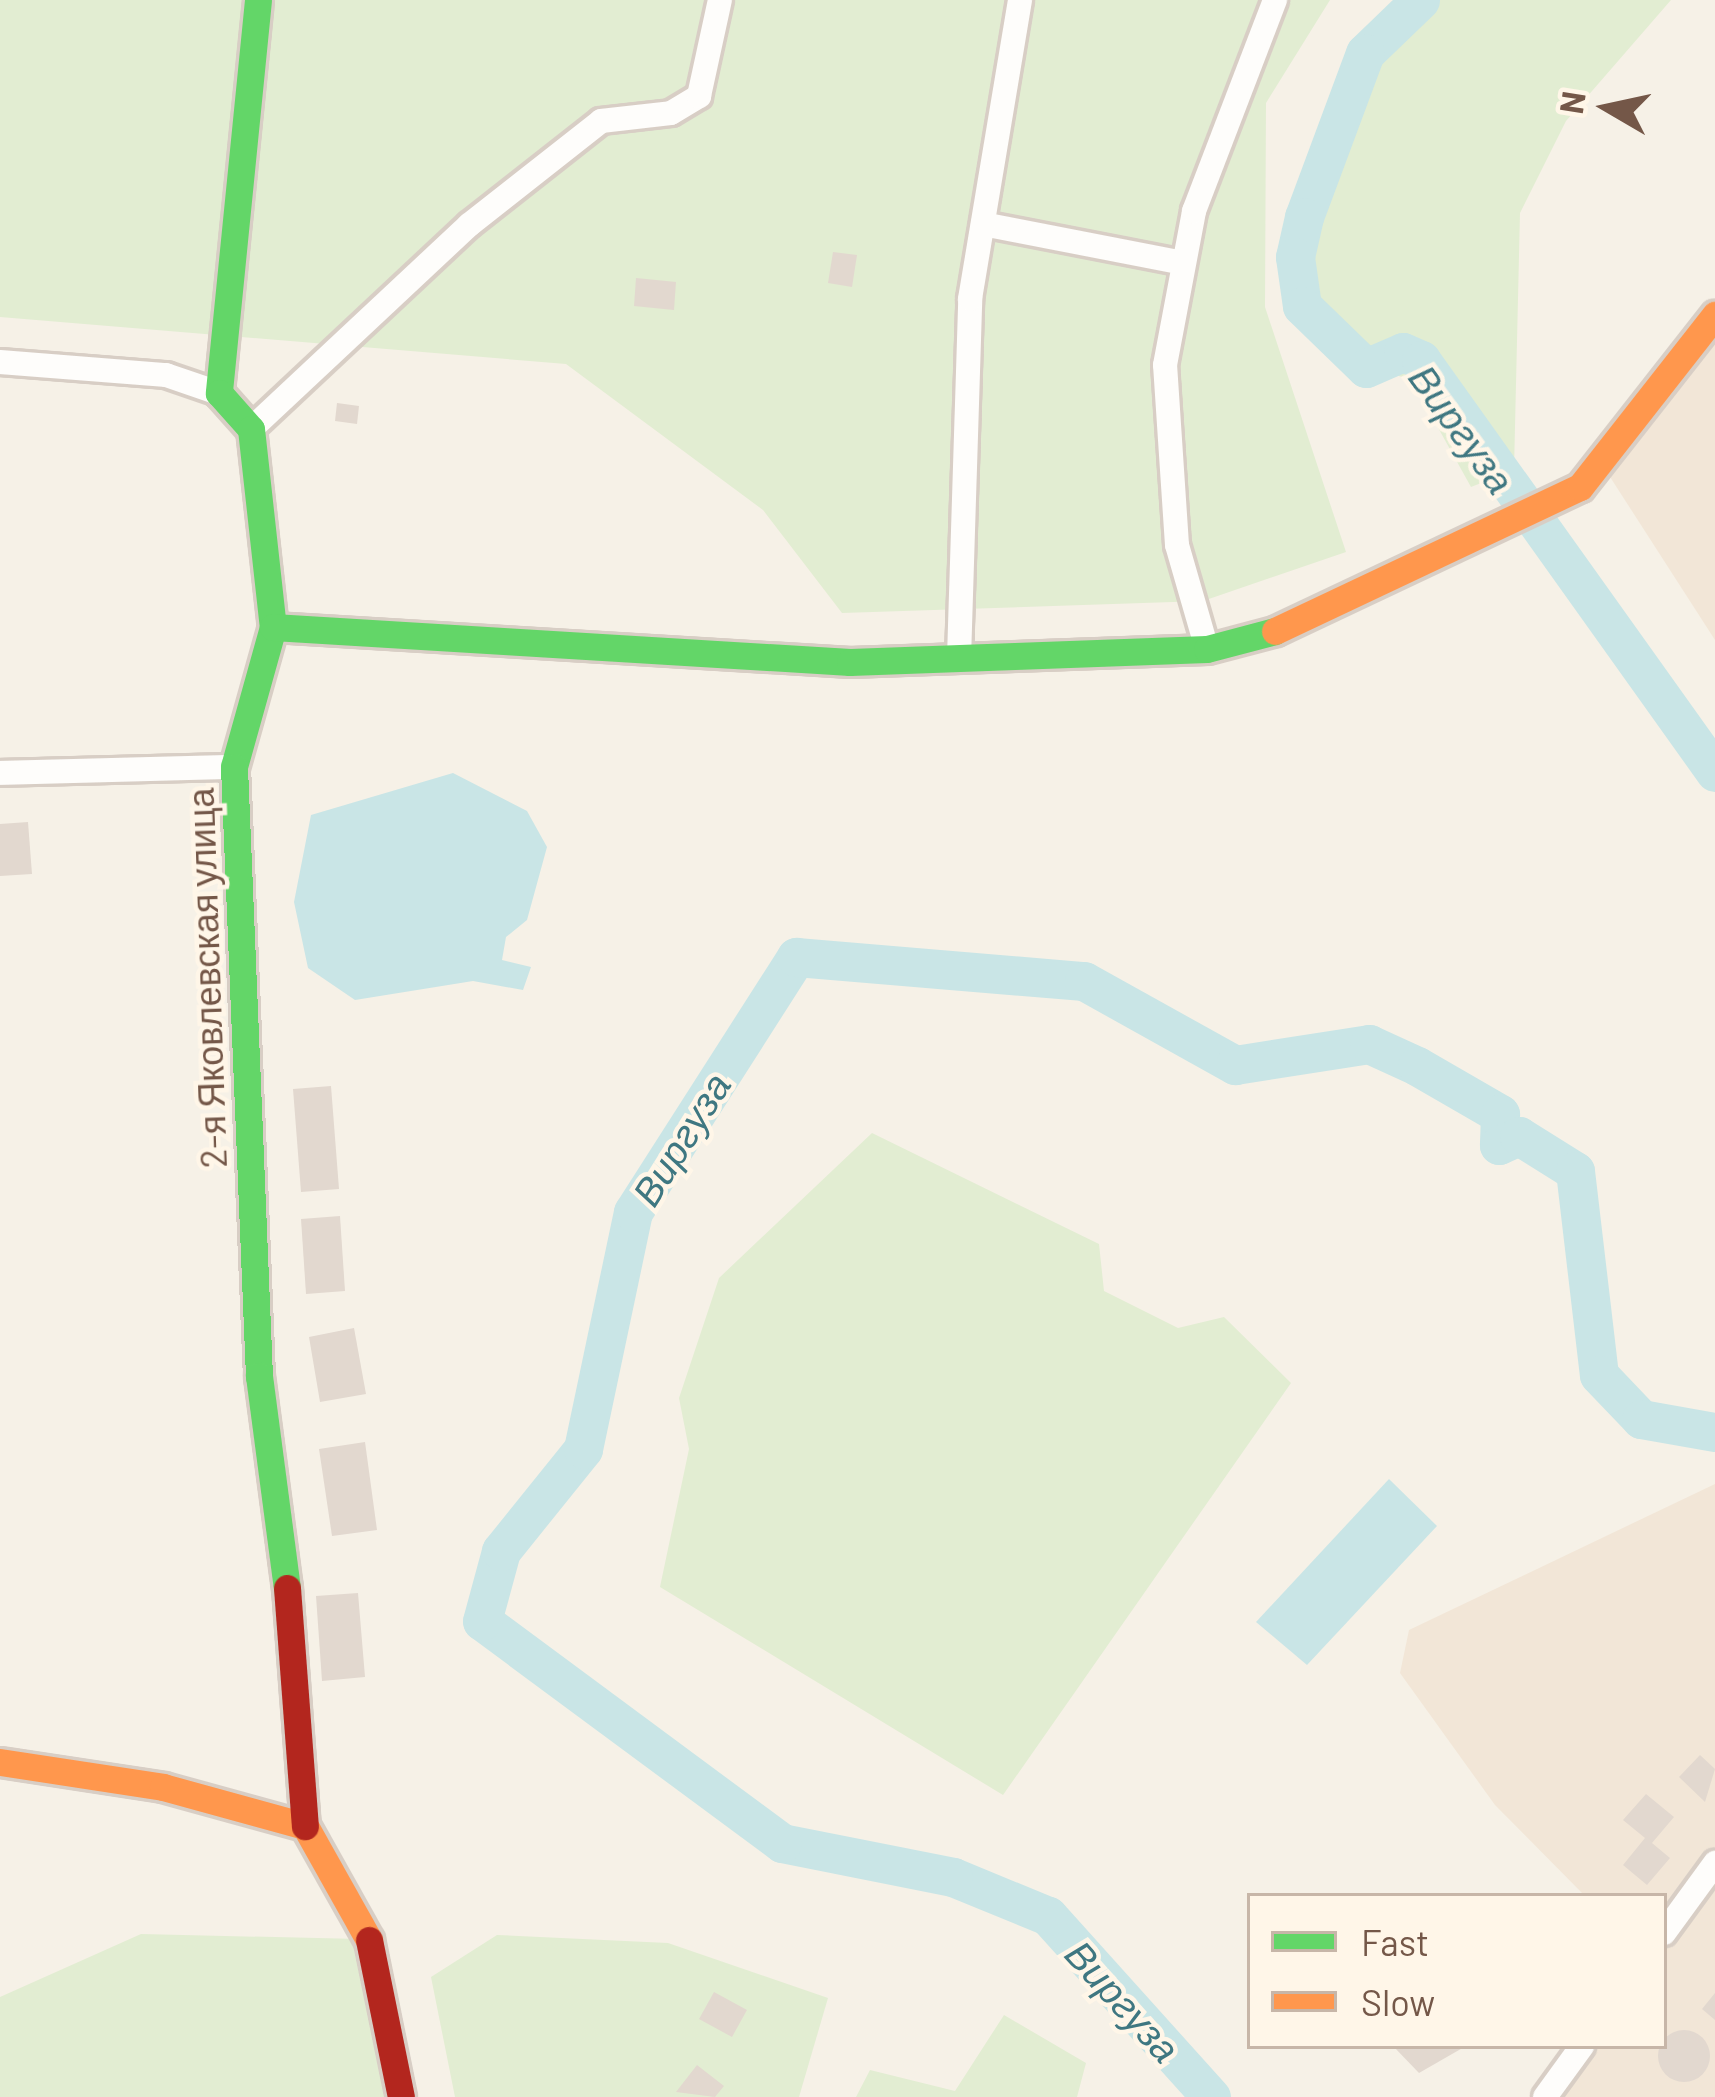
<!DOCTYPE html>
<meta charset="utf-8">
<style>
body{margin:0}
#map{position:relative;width:1715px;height:2097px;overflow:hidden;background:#f6f1e7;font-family:Barlow,sans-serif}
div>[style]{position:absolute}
.residential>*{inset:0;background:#f2e6d7}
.green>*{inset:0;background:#e2edd2}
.water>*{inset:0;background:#c9e5e6}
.river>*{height:39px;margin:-19.5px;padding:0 19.5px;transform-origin:19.5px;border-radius:19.5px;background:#c9e5e6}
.building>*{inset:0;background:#e2d8cf}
.round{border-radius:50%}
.roads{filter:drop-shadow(3px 0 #d8cec5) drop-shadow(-3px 0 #d8cec5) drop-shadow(0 3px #d8cec5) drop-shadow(0 -3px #d8cec5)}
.street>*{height:24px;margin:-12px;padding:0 12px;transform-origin:12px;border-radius:12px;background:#fefdfb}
.fast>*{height:27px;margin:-13.5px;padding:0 13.5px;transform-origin:13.5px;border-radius:13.5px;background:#63d668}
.slow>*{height:27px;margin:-13.5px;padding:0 13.5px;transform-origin:13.5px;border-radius:13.5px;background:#ff974d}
.jam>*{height:27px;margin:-13.5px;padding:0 13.5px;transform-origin:13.5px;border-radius:13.5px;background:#b3261e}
span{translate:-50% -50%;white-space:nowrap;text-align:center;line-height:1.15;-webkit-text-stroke:9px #fff6e8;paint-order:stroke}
.street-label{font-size:36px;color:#745748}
.water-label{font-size:39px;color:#3f7781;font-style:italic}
.legend{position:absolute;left:1247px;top:1893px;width:420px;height:156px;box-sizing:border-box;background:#fff6e8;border:3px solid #c7b6a8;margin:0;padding:15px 21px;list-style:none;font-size:36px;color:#745748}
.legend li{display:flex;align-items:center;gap:24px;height:60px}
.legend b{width:60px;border:3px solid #c7b6a8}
.north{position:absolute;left:1547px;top:48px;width:120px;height:120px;-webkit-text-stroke:9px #fff6e8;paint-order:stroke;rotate:279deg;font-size:33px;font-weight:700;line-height:48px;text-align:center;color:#745748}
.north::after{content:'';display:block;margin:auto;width:42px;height:54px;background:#745748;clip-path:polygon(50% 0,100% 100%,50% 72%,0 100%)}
</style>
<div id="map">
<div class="residential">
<div style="clip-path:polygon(1715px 324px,1715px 640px,1603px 466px)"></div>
<div style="clip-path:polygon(1715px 1484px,1715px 1853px,1664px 1923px,1664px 1896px,1585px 1896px,1495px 1805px,1400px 1673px,1409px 1630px)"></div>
<div style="clip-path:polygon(1715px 1873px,1715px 2097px,1551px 2097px,1588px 2046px,1664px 2046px,1664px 1942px)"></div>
</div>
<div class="green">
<div style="clip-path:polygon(0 0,1330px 0,1266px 103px,1265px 307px,1346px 552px,1203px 601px,842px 613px,763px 510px,566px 364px,0 317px)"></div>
<div style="clip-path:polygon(1420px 0,1671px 0,1566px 121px,1520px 213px,1514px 470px,1471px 487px,1411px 379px,1366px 368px,1302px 306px,1295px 257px,1365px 53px)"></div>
<div style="clip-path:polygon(872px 1133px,1099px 1244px,1104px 1291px,1178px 1328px,1224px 1317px,1291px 1383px,1003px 1795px,660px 1587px,689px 1449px,679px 1398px,719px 1278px)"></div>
<div style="clip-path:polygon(141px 1934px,360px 1939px,386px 2097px,0 2097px,0 1997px)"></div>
<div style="clip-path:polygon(497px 1935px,668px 1943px,828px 1998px,799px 2097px,455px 2097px,431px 1977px)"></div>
<div style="clip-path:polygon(1004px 2015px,1086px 2063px,1077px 2097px,856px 2097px,870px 2070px,955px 2091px)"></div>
</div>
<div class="water">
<div style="clip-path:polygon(453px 773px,527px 811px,547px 847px,527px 920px,506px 937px,502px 960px,531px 967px,523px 990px,473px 981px,355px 1000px,308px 968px,294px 902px,311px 815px)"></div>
<div style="clip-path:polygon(1389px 1479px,1437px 1526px,1307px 1665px,1256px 1622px)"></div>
</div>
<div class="river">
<div style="left:1420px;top:0;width:76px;rotate:136.1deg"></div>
<div style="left:1365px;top:53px;width:175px;rotate:110.4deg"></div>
<div style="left:1304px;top:217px;width:41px;rotate:102.7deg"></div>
<div style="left:1295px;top:257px;width:49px;rotate:81.9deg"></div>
<div style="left:1302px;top:306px;width:89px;rotate:44.1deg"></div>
<div style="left:1366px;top:368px;width:40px;rotate:-23.4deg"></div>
<div style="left:1403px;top:352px;width:20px;rotate:24deg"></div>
<div style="left:1421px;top:360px;width:506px;rotate:54.49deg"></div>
<div style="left:1211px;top:2097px;width:244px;rotate:-132deg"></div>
<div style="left:1048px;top:1916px;width:103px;rotate:-157.7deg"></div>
<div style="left:953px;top:1877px;width:174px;rotate:-168.8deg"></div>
<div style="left:782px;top:1843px;width:373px;rotate:-143.5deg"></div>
<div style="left:482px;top:1621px;width:73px;rotate:-74.8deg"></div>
<div style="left:501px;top:1551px;width:131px;rotate:-51.2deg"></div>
<div style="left:583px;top:1449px;width:242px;rotate:-78.1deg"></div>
<div style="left:633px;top:1212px;width:303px;rotate:-57.4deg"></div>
<div style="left:796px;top:957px;width:289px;rotate:4.8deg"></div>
<div style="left:1084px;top:981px;width:173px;rotate:29.1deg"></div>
<div style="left:1235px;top:1065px;width:136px;rotate:-8.9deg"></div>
<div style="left:1369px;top:1044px;width:53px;rotate:24.6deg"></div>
<div style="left:1417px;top:1066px;width:96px;rotate:30deg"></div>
<div style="left:1500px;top:1114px;width:31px;rotate:92deg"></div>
<div style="left:1499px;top:1145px;width:22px;rotate:-24deg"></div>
<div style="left:1519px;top:1136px;width:66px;rotate:32deg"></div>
<div style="left:1575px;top:1171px;width:205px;rotate:83.3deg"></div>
<div style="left:1599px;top:1375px;width:61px;rotate:46.3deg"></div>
<div style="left:1641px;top:1419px;width:75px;rotate:10deg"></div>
</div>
<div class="building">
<div style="clip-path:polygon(833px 252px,857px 255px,852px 287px,828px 283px)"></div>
<div style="clip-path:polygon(636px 278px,676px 282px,674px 310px,634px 306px)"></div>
<div style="clip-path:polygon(337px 403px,359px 406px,357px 424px,335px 421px)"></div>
<div style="clip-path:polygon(28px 822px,32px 874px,0 876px,0 824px)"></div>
<div style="clip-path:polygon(331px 1086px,339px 1189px,301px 1192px,293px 1089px)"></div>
<div style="clip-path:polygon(340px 1216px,345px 1291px,306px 1294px,301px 1219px)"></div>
<div style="clip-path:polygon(354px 1328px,366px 1394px,320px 1402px,309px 1337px)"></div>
<div style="clip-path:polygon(365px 1442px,377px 1530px,332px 1536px,319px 1449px)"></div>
<div style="clip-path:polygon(358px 1593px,365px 1677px,322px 1681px,316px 1596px)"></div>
<div style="clip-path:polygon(1700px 1755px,1715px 1769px,1705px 1802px,1679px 1777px)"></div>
<div style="clip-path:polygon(1646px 1794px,1674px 1817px,1652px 1843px,1670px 1858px,1647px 1885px,1623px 1865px,1645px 1838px,1623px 1820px)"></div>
<div style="clip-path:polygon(714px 1992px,747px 2010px,732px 2037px,699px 2019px)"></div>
<div style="clip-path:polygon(1715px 1993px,1715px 2020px,1702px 2009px)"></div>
<div class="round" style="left:1658px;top:2030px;width:52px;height:52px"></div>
<div style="clip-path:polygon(1393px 2046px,1466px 2046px,1419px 2073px)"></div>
<div style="clip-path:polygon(697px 2065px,724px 2086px,715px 2097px,676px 2092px)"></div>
</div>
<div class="roads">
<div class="street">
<div style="left:983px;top:224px;width:200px;rotate:11deg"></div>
<div style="left:0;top:362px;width:167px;rotate:4.5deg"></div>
<div style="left:166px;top:375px;width:56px;rotate:18.8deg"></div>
<div style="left:251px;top:429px;width:299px;rotate:-43.1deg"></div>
<div style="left:469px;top:225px;width:168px;rotate:-38.2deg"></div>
<div style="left:601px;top:121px;width:70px;rotate:-6.5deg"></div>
<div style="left:671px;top:113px;width:33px;rotate:-31deg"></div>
<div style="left:699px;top:96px;width:98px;rotate:-77.7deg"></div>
<div style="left:1207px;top:649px;width:108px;rotate:-106.1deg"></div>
<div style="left:1177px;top:545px;width:180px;rotate:-93.8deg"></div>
<div style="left:1165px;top:365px;width:157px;rotate:-79.3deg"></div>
<div style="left:1194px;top:211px;width:226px;rotate:-69deg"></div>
<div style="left:959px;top:658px;width:359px;rotate:-88.2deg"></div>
<div style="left:970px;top:299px;width:303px;rotate:-80.5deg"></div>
<div style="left:0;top:773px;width:234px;rotate:-1.5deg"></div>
<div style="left:1664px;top:1933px;width:87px;rotate:-53.9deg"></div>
<div style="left:1545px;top:2097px;width:63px;rotate:-54deg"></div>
</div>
<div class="fast">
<div style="left:258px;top:0;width:395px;rotate:95.7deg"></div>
<div style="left:219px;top:393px;width:48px;rotate:48.4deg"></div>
<div style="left:251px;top:429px;width:199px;rotate:83.7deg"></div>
<div style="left:273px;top:627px;width:145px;rotate:105.6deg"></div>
<div style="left:234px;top:767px;width:610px;rotate:87.65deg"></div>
<div style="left:259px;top:1376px;width:214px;rotate:82.5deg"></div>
<div style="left:273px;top:627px;width:578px;rotate:3.47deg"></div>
<div style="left:850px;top:662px;width:357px;rotate:-2.1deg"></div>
<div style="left:1207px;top:649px;width:70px;rotate:-14.8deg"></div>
</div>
<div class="slow">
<div style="left:1275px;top:631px;width:337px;rotate:-25.3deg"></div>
<div style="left:1580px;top:487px;width:219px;rotate:-51.9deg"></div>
<div style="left:0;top:1762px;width:165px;rotate:8.7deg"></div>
<div style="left:163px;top:1787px;width:147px;rotate:15.4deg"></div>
<div style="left:305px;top:1826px;width:131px;rotate:60.7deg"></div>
</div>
<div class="jam">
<div style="left:287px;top:1588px;width:239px;rotate:85.7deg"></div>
<div style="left:369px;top:1940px;width:160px;rotate:78.5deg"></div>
</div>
</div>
<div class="street-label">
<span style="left:206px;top:978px;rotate:-92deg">2-я Яковлевская улица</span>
</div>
<div class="water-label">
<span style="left:1462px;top:429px;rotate:54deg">Виргуза</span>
<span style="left:681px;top:1139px;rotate:-58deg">Виргуза</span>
<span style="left:1123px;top:2001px;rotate:48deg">Виргуза</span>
</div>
<ul class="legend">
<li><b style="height:15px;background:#63d668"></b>Fast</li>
<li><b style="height:15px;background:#ff974d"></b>Slow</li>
</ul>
<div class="north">N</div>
</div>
